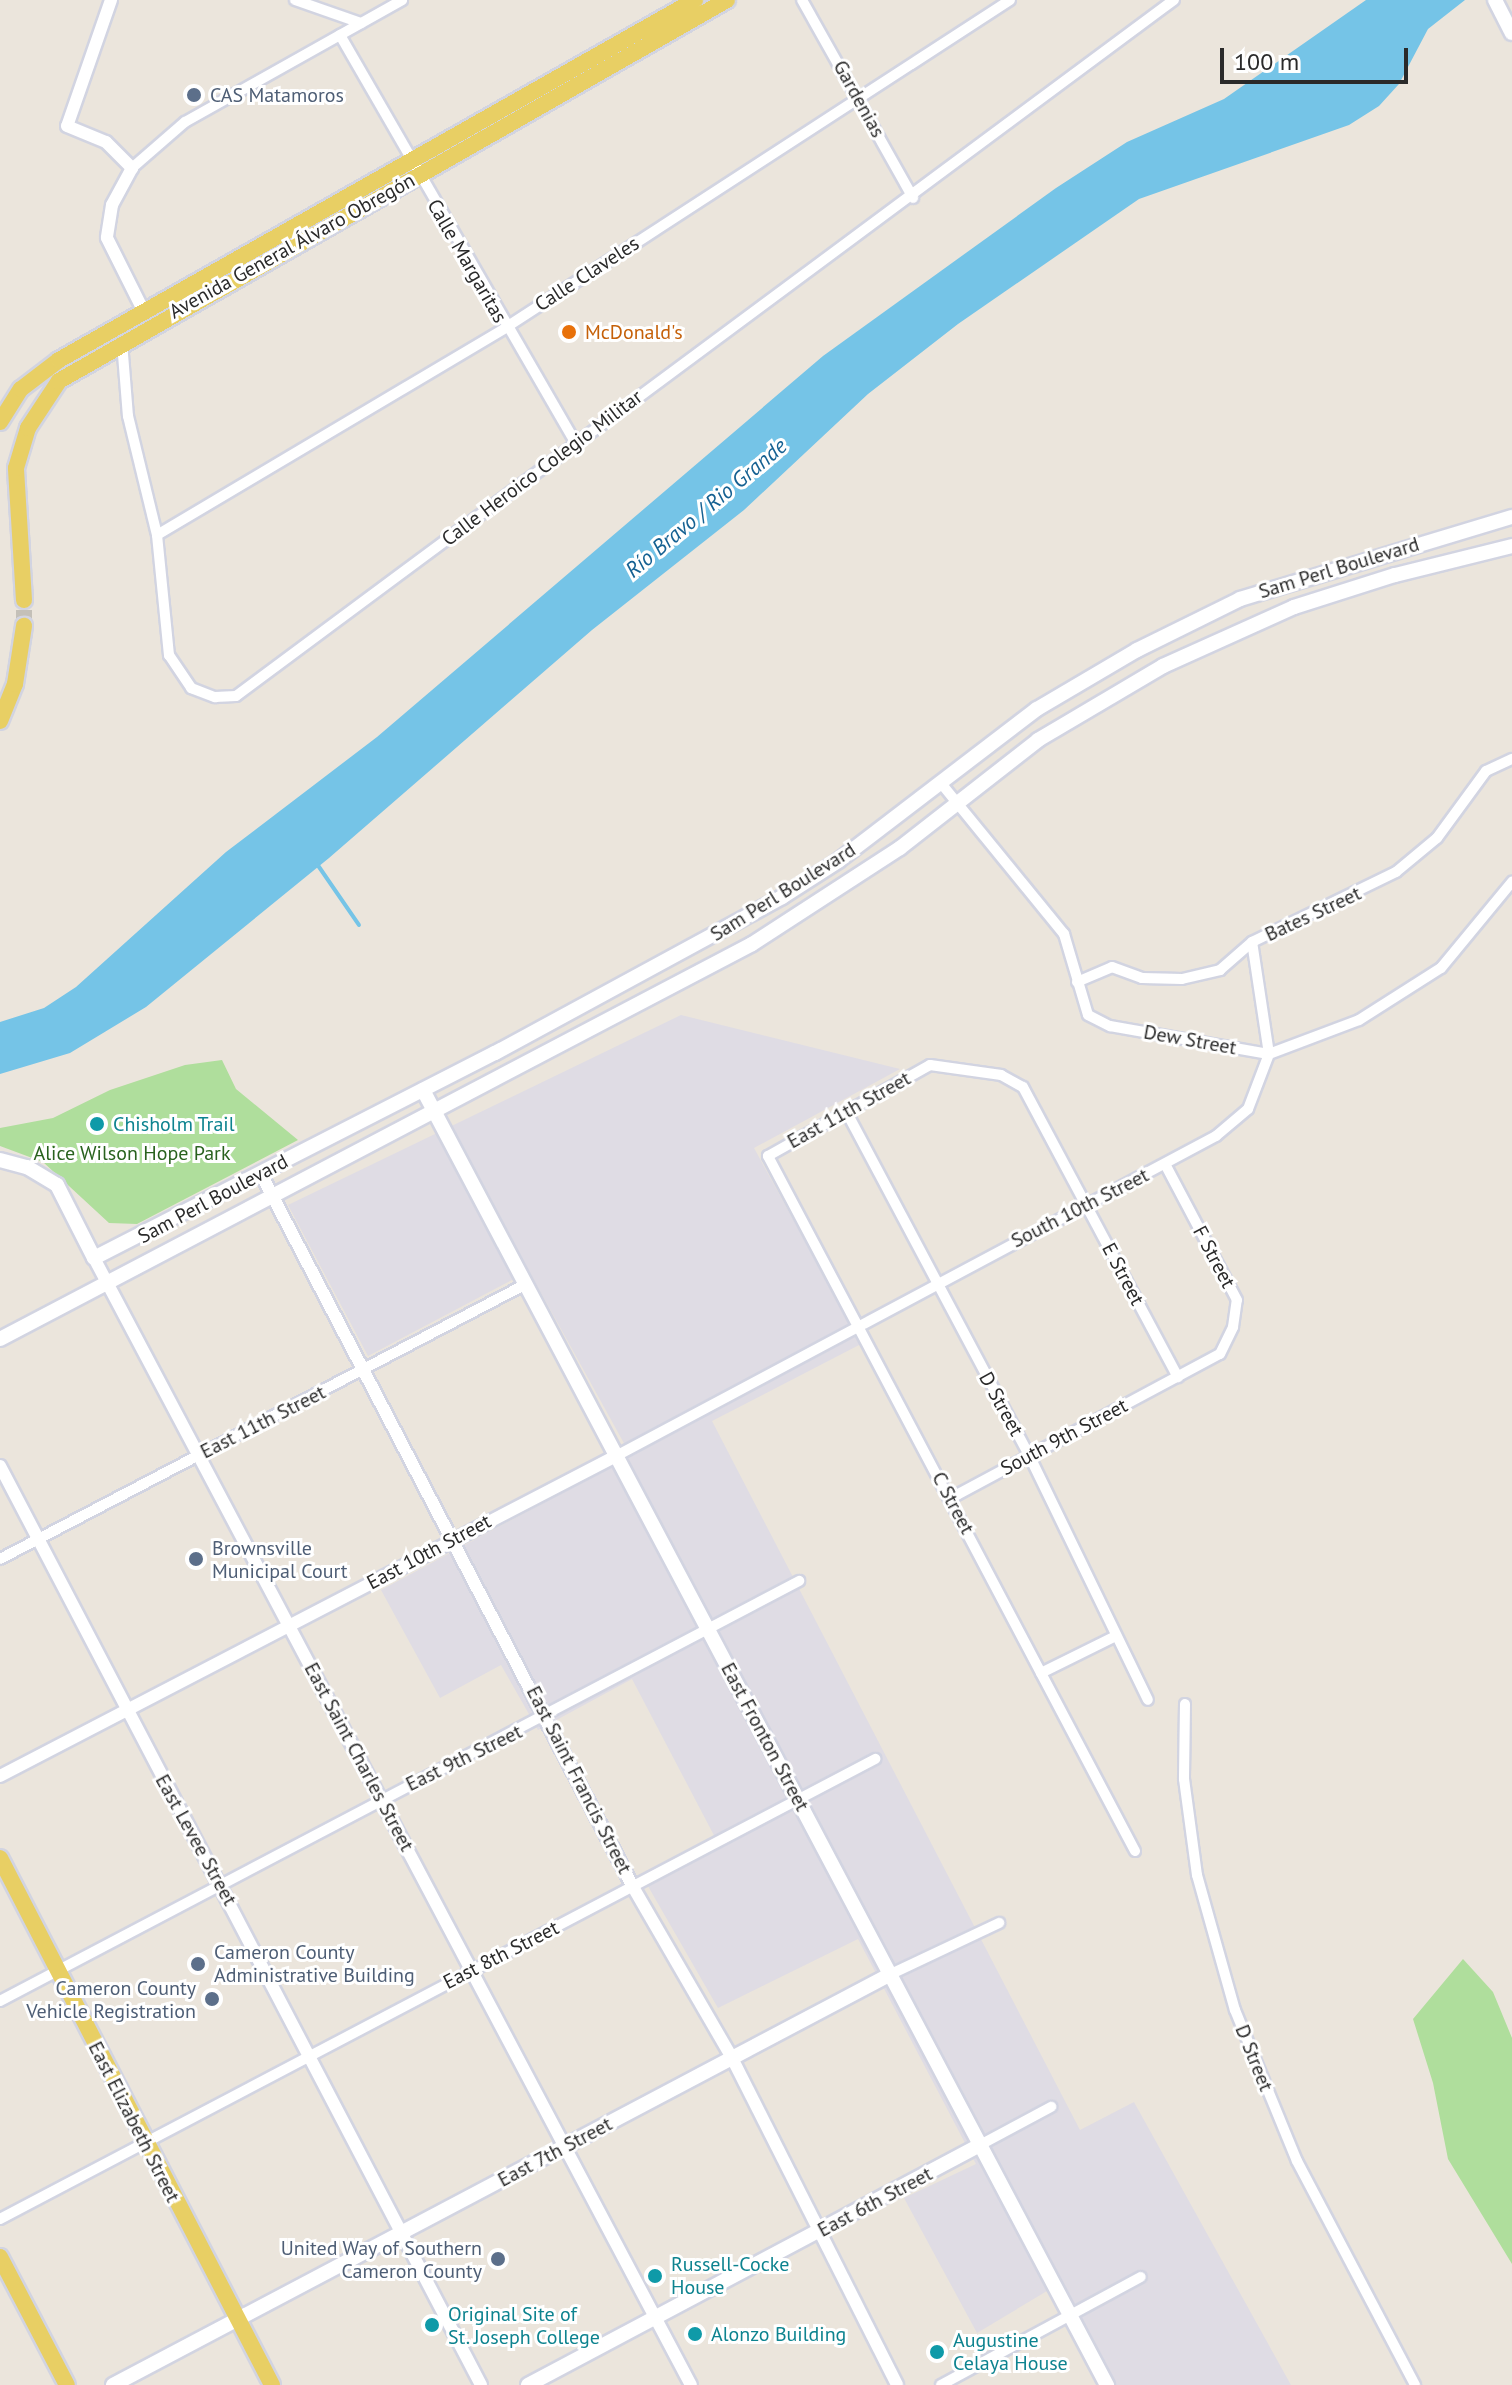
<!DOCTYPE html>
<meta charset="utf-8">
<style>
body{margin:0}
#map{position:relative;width:1512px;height:2385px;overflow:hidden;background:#ebe5dc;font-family:"PT Sans",sans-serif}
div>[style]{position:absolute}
.industrial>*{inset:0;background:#dfdce4}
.green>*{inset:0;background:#afde9c}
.water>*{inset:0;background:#75c4e7}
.stream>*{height:4px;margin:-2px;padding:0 2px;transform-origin:2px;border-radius:2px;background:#75c4e7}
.primary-tunnel>*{height:16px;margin-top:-8px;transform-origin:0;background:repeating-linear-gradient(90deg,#c4c0b8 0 16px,transparent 0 24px)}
.roads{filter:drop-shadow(2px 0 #d2d4e1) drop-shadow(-2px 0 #d2d4e1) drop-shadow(0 2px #d2d4e1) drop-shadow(0 -2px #d2d4e1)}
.minor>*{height:10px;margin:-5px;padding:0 5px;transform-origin:5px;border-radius:5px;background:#fff}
.tertiary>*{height:12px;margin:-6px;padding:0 6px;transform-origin:6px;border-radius:6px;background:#fff}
.secondary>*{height:14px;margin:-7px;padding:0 7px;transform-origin:7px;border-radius:7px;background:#fff}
.primary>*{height:16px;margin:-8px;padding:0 8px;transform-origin:8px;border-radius:8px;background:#e8cf64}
.dots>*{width:22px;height:22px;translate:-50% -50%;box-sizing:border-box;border:4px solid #fff;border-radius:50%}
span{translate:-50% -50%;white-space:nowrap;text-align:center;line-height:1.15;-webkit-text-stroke:6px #fff;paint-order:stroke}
.service-label{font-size:20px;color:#4e5e75}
.left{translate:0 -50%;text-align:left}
.right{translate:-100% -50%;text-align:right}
.street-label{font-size:20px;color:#2a2a2a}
.food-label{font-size:20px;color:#c56008}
.culture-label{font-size:20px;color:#0d838f}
.park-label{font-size:20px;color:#29621e}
.water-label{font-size:22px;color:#156192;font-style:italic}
.scale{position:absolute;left:1220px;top:48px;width:188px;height:36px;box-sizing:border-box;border:4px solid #2a2a2a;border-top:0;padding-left:10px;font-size:24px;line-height:28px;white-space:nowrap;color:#2a2a2a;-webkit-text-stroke:6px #fff;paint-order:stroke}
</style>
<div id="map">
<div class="industrial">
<div style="clip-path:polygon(681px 1015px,900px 1069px,754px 1148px,861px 1344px,712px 1421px,1080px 2130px,1134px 2102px,1291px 2385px,1097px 2385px,1047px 2291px,977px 2333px,904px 2198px,976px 2164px,858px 1939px,718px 2008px,645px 1881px,718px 1843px,632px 1679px,538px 1730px,501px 1665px,440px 1698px,381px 1590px,631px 1456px,529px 1271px,368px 1356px,288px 1205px)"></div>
</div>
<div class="green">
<div style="clip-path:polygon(222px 1060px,236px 1089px,298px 1140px,137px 1224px,109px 1223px,43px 1162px,0 1146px,0 1128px,53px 1118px,110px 1090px,185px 1065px)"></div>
<div style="clip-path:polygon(1463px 1959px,1493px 1992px,1512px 2038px,1512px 2264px,1448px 2159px,1433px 2083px,1413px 2019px)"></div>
</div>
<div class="water">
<div style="clip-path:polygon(1366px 0,1465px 0,1428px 29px,1399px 84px,1379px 106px,1349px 125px,1139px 199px,958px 324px,868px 394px,744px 510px,592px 630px,329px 858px,146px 1007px,70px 1053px,0 1074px,0 1022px,44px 1008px,76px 987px,226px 852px,377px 737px,823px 356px,1056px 188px,1127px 142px,1224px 99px)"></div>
</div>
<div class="stream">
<div style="left:317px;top:864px;width:74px;rotate:55.5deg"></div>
</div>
<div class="primary-tunnel">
<div style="left:24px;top:626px;width:26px;rotate:-90deg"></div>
</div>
<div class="roads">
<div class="minor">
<div style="left:295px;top:0;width:70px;rotate:19.2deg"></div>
<div style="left:802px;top:0;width:227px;rotate:60.7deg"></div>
<div style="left:340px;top:35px;width:470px;rotate:60deg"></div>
<div style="left:132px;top:168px;width:70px;rotate:-41deg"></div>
<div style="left:185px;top:122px;width:249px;rotate:-29.3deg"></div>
<div style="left:122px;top:342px;width:74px;rotate:85.4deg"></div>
<div style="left:128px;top:416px;width:122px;rotate:76.3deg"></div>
<div style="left:157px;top:535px;width:121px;rotate:84.3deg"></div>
<div style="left:169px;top:655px;width:40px;rotate:56deg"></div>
<div style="left:191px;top:688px;width:26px;rotate:21deg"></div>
<div style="left:215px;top:697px;width:21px;rotate:-3deg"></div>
<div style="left:236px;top:696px;width:1168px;rotate:-36.58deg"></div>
<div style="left:157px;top:535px;width:405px;rotate:-30.7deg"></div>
<div style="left:505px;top:328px;width:602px;rotate:-33deg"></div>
<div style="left:940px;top:782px;width:196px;rotate:50.8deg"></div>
<div style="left:1064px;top:934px;width:84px;rotate:73.5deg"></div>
<div style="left:1088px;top:1015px;width:25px;rotate:27deg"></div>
<div style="left:1110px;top:1026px;width:161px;rotate:10deg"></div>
<div style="left:1269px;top:1054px;width:96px;rotate:-20.7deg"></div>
<div style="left:1359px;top:1020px;width:97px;rotate:-32.4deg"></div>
<div style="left:1441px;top:968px;width:112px;rotate:-50.5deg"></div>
<div style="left:1077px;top:982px;width:38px;rotate:-23deg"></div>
<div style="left:1112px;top:967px;width:32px;rotate:20deg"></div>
<div style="left:1142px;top:978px;width:40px;rotate:1.4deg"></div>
<div style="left:1182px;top:979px;width:39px;rotate:-13deg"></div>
<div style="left:1220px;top:970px;width:43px;rotate:-41.2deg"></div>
<div style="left:1252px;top:942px;width:160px;rotate:-25.9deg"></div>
<div style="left:1396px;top:872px;width:53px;rotate:-39.7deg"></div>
<div style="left:1437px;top:838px;width:83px;rotate:-53.8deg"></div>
<div style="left:1486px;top:771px;width:29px;rotate:-25deg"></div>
<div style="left:846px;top:1111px;width:390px;rotate:62deg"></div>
<div style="left:1029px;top:1455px;width:272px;rotate:64.1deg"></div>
<div style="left:618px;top:1455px;width:678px;rotate:-28.08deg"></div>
<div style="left:1216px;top:1136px;width:42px;rotate:-40.2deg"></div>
<div style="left:1248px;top:1109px;width:59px;rotate:-69.1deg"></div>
<div style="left:1269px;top:1054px;width:113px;rotate:-98.6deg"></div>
<div style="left:951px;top:1498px;width:305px;rotate:-28.2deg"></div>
<div style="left:1220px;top:1354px;width:30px;rotate:-64deg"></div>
<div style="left:1233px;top:1327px;width:27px;rotate:-82deg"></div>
<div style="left:1237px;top:1300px;width:154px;rotate:-117.9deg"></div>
<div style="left:0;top:1559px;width:594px;rotate:-27.6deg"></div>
<div style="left:1041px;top:1673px;width:84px;rotate:-26.3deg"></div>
<div style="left:1185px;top:1704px;width:75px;rotate:90.8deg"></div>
<div style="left:1184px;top:1779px;width:97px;rotate:82.3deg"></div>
<div style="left:1197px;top:1875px;width:140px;rotate:74.3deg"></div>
<div style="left:1235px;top:2010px;width:163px;rotate:67.7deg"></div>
<div style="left:1297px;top:2161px;width:253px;rotate:62.2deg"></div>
<div style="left:1135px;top:1851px;width:786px;rotate:-117.84deg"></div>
<div style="left:768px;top:1156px;width:186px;rotate:-29.3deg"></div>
<div style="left:930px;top:1065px;width:72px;rotate:8deg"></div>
<div style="left:1001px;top:1075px;width:25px;rotate:29deg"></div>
<div style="left:1023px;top:1087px;width:329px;rotate:61.9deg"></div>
<div style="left:889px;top:1975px;width:122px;rotate:-25.3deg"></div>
<div style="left:0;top:2001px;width:903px;rotate:-27.73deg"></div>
<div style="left:980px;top:2145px;width:81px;rotate:-28.2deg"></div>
<div style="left:0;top:2219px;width:989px;rotate:-27.73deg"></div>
<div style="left:941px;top:2385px;width:227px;rotate:-28.4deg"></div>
</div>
<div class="tertiary">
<div style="left:111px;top:0;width:133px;rotate:109.2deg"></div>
<div style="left:67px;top:126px;width:42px;rotate:22.3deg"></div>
<div style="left:106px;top:142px;width:37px;rotate:45deg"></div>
<div style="left:132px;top:168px;width:42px;rotate:118.4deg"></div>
<div style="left:112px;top:205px;width:33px;rotate:99deg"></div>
<div style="left:107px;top:238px;width:80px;rotate:63.4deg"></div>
<div style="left:261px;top:1174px;width:804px;rotate:62.45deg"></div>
<div style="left:633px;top:1887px;width:198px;rotate:59.9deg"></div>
<div style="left:732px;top:2058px;width:366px;rotate:63.2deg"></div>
<div style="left:94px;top:1258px;width:1275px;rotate:62.09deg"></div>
<div style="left:0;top:1466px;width:1037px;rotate:62.37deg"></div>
<div style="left:0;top:1776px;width:696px;rotate:-27.45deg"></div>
</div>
<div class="secondary">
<div style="left:1495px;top:0;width:37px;rotate:63deg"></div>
<div style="left:423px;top:1090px;width:1465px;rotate:62.16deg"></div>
<div style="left:0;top:1160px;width:28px;rotate:15deg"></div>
<div style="left:27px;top:1167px;width:35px;rotate:31deg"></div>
<div style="left:57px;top:1185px;width:82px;rotate:63.1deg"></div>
<div style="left:94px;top:1258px;width:450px;rotate:-27.1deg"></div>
<div style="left:495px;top:1053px;width:327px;rotate:-28.5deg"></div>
<div style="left:782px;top:897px;width:67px;rotate:-32.7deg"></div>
<div style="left:838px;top:861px;width:250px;rotate:-37.4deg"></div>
<div style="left:1037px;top:709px;width:116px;rotate:-30.5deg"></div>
<div style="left:1137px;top:650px;width:115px;rotate:-26.3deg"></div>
<div style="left:1240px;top:599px;width:284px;rotate:-16.8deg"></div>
<div style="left:0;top:1339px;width:849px;rotate:-27.71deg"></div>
<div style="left:752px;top:944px;width:176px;rotate:-33deg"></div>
<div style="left:900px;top:848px;width:175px;rotate:-38deg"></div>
<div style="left:1038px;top:740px;width:145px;rotate:-30.6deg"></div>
<div style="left:1163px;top:666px;width:144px;rotate:-24.2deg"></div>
<div style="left:1294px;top:607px;width:106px;rotate:-17.6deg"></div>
<div style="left:1395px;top:575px;width:121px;rotate:-13.9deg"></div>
<div style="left:113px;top:2385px;width:878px;rotate:-27.85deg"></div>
<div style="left:528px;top:2385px;width:512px;rotate:-27.97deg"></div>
</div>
<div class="primary">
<div style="left:0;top:422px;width:39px;rotate:-58deg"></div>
<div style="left:21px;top:389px;width:48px;rotate:-37.3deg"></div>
<div style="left:59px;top:360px;width:731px;rotate:-29.51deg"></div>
<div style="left:24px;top:600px;width:132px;rotate:-93.5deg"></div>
<div style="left:16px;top:468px;width:42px;rotate:-73.3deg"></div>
<div style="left:28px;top:428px;width:56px;rotate:-56.6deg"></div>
<div style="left:59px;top:381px;width:769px;rotate:-29.7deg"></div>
<div style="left:0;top:721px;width:40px;rotate:-68deg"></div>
<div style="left:15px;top:684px;width:59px;rotate:-81.2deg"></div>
<div style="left:0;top:1858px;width:593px;rotate:62.7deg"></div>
<div style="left:0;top:2257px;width:144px;rotate:62.4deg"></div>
</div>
</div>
<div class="dots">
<div style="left:194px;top:95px;background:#5c6f8a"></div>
<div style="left:569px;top:332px;background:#e8710a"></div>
<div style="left:97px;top:1124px;background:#0f9aa8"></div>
<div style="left:196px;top:1559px;background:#5c6f8a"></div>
<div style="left:198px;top:1964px;background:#5c6f8a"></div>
<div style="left:212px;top:1999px;background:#5c6f8a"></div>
<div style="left:498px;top:2259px;background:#5c6f8a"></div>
<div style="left:655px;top:2276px;background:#0f9aa8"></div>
<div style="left:432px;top:2325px;background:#0f9aa8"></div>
<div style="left:695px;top:2334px;background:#0f9aa8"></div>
<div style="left:937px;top:2352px;background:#0f9aa8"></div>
</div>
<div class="service-label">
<span class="left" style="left:210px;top:95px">CAS Matamoros</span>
<span class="left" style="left:212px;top:1560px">Brownsville<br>Municipal Court</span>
<span class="left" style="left:214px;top:1964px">Cameron County<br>Administrative Building</span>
<span class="right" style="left:196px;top:2000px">Cameron County<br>Vehicle Registration</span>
<span class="right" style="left:482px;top:2260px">United Way of Southern<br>Cameron County</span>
</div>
<div class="street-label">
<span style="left:859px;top:99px;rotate:61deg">Gardenias</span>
<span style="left:292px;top:246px;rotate:-29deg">Avenida General Álvaro Obregón</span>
<span style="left:467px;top:261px;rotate:60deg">Calle Margaritas</span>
<span style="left:587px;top:274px;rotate:-33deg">Calle Claveles</span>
<span style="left:542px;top:468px;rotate:-37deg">Calle Heroico Colegio Militar</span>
<span style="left:1339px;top:568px;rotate:-17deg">Sam Perl Boulevard</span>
<span style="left:783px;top:892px;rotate:-32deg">Sam Perl Boulevard</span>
<span style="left:1313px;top:914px;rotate:-25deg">Bates Street</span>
<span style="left:1190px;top:1040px;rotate:10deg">Dew Street</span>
<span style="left:849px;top:1110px;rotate:-29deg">East 11th Street</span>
<span style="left:213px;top:1199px;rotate:-28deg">Sam Perl Boulevard</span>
<span style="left:1080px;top:1208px;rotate:-27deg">South 10th Street</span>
<span style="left:1214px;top:1257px;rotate:62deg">F Street</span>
<span style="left:1123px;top:1274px;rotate:62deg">E Street</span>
<span style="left:1001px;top:1404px;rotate:61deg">D Street</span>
<span style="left:263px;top:1422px;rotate:-27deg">East 11th Street</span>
<span style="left:1064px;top:1437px;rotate:-28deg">South 9th Street</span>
<span style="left:953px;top:1503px;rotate:62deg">C Street</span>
<span style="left:429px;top:1552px;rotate:-28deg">East 10th Street</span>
<span style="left:765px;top:1737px;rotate:62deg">East Fronton Street</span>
<span style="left:359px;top:1757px;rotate:62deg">East Saint Charles Street</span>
<span style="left:464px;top:1758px;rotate:-26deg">East 9th Street</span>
<span style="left:579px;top:1780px;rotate:63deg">East Saint Francis Street</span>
<span style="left:196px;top:1840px;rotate:61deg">East Levee Street</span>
<span style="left:501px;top:1955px;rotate:-27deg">East 8th Street</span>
<span style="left:1254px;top:2058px;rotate:68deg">D Street</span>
<span style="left:134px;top:2122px;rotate:63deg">East Elizabeth Street</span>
<span style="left:555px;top:2152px;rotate:-28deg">East 7th Street</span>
<span style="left:875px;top:2202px;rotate:-28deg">East 6th Street</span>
</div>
<div class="food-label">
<span class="left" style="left:585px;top:332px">McDonald's</span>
</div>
<div class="culture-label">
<span class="left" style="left:113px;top:1124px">Chisholm Trail</span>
<span class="left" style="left:671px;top:2276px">Russell-Cocke<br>House</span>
<span class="left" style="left:448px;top:2326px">Original Site of<br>St. Joseph College</span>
<span class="left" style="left:711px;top:2334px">Alonzo Building</span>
<span class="left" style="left:953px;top:2352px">Augustine<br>Celaya House</span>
</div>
<div class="park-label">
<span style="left:132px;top:1153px">Alice Wilson Hope Park</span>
</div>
<div class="water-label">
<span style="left:706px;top:508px;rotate:-40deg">Río Bravo / Rio Grande</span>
</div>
<div class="scale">100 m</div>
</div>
